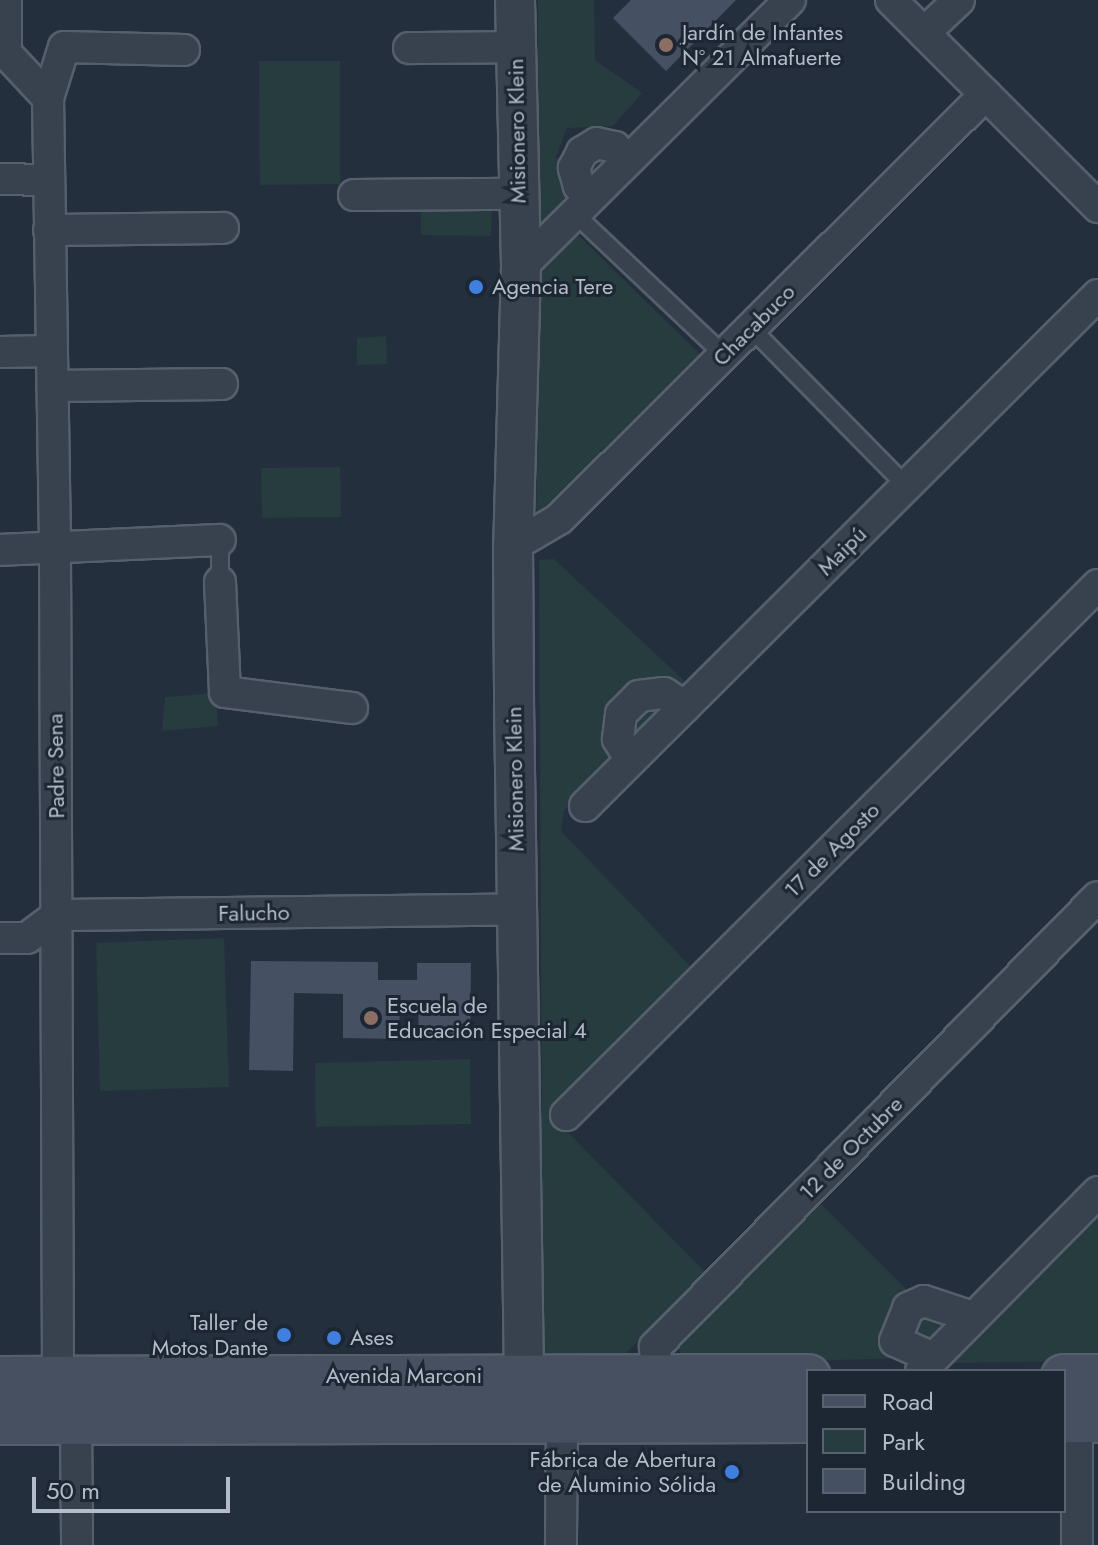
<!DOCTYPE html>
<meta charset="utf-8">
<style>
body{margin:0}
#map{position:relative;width:1098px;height:1545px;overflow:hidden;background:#242f3e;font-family:Jost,sans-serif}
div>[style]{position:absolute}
.green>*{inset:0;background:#263c3f}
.building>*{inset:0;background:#455162}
.roads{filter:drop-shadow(2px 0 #565f6c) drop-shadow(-2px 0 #565f6c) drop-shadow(0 2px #565f6c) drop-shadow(0 -2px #565f6c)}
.service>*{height:16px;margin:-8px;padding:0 8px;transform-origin:8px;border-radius:8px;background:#38414e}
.minor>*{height:30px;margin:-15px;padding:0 15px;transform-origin:15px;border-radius:15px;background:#38414e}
.tertiary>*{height:38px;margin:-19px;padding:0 19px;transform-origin:19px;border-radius:19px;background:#38414e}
.secondary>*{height:44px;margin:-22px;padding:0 22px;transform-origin:22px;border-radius:22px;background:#465061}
.dots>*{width:22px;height:22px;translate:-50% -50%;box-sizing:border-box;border:4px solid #1d2633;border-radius:50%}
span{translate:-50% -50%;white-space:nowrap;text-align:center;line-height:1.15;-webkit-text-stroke:6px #1d2633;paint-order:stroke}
.poi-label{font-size:22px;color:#b4bcc9}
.left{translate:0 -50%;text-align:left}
.right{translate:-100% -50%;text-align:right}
.street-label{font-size:22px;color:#b4bcc9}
.legend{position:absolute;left:806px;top:1369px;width:260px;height:144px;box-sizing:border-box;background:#1d2633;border:2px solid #59626f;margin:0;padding:10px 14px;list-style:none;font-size:24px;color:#b4bcc9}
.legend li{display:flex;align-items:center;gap:16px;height:40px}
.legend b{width:40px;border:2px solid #59626f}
.scale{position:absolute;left:32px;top:1477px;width:198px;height:36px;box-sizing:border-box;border:4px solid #b4bcc9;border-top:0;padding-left:10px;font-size:24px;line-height:28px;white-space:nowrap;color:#b4bcc9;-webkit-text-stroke:6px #1d2633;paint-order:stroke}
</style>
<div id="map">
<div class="green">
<div style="clip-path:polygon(538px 0,594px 0,595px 60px,642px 93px,613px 126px,567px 128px,556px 157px,577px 191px,538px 231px)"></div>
<div style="clip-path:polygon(259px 61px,340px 61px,340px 184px,260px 185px)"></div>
<div style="clip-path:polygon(421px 204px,492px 204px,491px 236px,421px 235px)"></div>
<div style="clip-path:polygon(577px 234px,702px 356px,536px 522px,539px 271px)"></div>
<div style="clip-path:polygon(386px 336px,387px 364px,357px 365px,357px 338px)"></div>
<div style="clip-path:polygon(340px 467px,341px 517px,262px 518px,261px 468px)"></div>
<div style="clip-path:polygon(554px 559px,690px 686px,564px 811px,561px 831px,695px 971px,550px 1114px,706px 1273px,624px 1355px,543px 1353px,539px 560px)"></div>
<div style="clip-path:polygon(216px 693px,218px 726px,162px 731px,165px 697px)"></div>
<div style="clip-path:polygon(224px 938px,229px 1087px,100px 1091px,96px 943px)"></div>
<div style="clip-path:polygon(470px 1059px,471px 1124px,316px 1127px,315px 1063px)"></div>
<div style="clip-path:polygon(819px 1202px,944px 1327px,911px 1358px,687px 1364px,676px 1345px)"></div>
<div style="clip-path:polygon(1098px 1210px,1098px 1361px,946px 1363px)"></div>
</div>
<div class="building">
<div style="clip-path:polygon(631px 0,736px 0,666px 71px,613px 18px)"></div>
<div style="clip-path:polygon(251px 961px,378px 962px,378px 980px,417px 980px,417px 963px,471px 963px,470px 1037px,418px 1036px,419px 1000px,400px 1000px,399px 1039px,343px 1038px,343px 994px,294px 993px,293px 1071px,249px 1070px)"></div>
</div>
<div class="roads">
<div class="service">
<div style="left:574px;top:213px;width:207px;rotate:43.4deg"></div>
<div style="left:751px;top:328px;width:223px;rotate:45.5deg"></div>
<div style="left:220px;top:540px;width:42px;rotate:90deg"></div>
</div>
<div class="minor">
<div style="left:6px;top:0;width:53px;rotate:90deg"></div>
<div style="left:6px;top:53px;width:62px;rotate:47deg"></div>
<div style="left:48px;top:98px;width:452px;rotate:89.1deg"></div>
<div style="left:55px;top:550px;width:828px;rotate:89.79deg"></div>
<div style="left:58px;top:1378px;width:48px;rotate:67.8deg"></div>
<div style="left:76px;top:1422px;width:123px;rotate:89.5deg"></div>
<div style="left:891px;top:0;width:293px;rotate:45deg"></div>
<div style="left:924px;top:33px;width:48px;rotate:-43.3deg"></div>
<div style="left:409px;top:48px;width:106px;rotate:-0.5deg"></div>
<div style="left:48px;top:98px;width:53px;rotate:-72.6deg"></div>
<div style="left:64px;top:47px;width:120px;rotate:1.4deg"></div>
<div style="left:0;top:179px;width:49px;rotate:1.2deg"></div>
<div style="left:354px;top:195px;width:163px;rotate:-0.4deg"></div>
<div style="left:593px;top:195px;width:17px;rotate:-147deg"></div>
<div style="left:579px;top:186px;width:19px;rotate:-106deg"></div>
<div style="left:574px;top:168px;width:18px;rotate:-63deg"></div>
<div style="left:582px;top:152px;width:17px;rotate:-31deg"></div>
<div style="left:597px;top:143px;width:18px;rotate:13deg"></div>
<div style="left:615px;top:147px;width:18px;rotate:49deg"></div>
<div style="left:49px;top:230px;width:174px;rotate:-0.7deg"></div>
<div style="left:521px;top:267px;width:379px;rotate:-44.8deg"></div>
<div style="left:0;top:352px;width:51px;rotate:-1.1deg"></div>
<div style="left:53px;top:386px;width:169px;rotate:-0.7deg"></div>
<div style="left:513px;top:546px;width:53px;rotate:-30.4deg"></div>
<div style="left:559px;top:519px;width:602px;rotate:-44.87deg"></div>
<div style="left:0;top:550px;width:220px;rotate:-2.6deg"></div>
<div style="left:220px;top:582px;width:110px;rotate:87.4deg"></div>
<div style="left:225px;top:692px;width:128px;rotate:7.2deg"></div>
<div style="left:631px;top:760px;width:25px;rotate:-122deg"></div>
<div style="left:618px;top:739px;width:25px;rotate:-83deg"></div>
<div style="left:621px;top:714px;width:25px;rotate:-45deg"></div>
<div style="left:639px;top:696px;width:25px;rotate:-7deg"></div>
<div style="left:664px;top:693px;width:25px;rotate:34deg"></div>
<div style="left:585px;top:806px;width:724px;rotate:-44.89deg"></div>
<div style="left:0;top:938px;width:27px"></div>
<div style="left:27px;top:938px;width:38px;rotate:-37deg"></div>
<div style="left:57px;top:915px;width:459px;rotate:-0.7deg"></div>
<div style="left:566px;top:1115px;width:751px;rotate:-44.89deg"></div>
<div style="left:931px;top:1357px;width:39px;rotate:-156deg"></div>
<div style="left:895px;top:1341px;width:35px;rotate:-68deg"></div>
<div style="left:908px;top:1308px;width:17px;rotate:-24deg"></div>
<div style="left:924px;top:1301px;width:51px;rotate:18.4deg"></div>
<div style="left:921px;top:1371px;width:252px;rotate:-45.3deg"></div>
<div style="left:658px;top:1394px;width:47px;rotate:-93.7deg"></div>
<div style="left:655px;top:1347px;width:631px;rotate:-45.45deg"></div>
<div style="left:550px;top:1407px;width:19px;rotate:51deg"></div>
<div style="left:562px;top:1422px;width:123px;rotate:90.5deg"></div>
<div style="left:1077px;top:1545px;width:142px;rotate:-90deg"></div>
</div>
<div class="tertiary">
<div style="left:515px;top:0;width:267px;rotate:88.7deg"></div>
<div style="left:521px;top:267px;width:279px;rotate:91.6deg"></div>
<div style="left:513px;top:546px;width:156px;rotate:89.6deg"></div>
<div style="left:514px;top:702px;width:673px;rotate:89.15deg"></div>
</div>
<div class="secondary">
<div style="left:1064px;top:1377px;width:34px"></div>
<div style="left:0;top:1379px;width:808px;rotate:-0.14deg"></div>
<div style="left:1064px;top:1420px;width:34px"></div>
<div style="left:0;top:1422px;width:808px;rotate:-0.14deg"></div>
</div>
</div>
<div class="dots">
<div style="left:666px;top:45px;background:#8d6e63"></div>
<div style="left:476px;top:287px;background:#3f7fe0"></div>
<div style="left:371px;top:1018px;background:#8d6e63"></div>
<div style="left:284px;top:1335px;background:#3f7fe0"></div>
<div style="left:334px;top:1338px;background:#3f7fe0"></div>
<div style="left:732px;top:1472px;background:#3f7fe0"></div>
</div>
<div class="poi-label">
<span class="left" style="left:682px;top:45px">Jardín de Infantes<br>N° 21 Almafuerte</span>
<span class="left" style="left:492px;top:287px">Agencia Tere</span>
<span class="left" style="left:387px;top:1018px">Escuela de<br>Educación Especial 4</span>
<span class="right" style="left:268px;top:1335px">Taller de<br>Motos Dante</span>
<span class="left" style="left:350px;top:1338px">Ases</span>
<span class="right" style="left:716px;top:1472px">Fábrica de Abertura<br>de Aluminio Sólida</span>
</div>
<div class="street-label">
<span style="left:517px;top:131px;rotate:-91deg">Misionero Klein</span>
<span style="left:754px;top:325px;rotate:-45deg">Chacabuco</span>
<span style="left:842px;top:551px;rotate:-45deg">Maipú</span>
<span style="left:56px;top:766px;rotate:-91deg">Padre Sena</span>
<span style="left:515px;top:779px;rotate:-91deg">Misionero Klein</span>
<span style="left:832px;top:850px;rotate:-45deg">17 de Agosto</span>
<span style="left:254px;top:913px;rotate:-1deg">Falucho</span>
<span style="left:851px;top:1148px;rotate:-45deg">12 de Octubre</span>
<span style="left:404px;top:1376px">Avenida Marconi</span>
</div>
<ul class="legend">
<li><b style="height:10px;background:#465061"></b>Road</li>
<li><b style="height:22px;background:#263c3f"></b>Park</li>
<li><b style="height:22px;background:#455162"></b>Building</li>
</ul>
<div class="scale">50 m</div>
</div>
